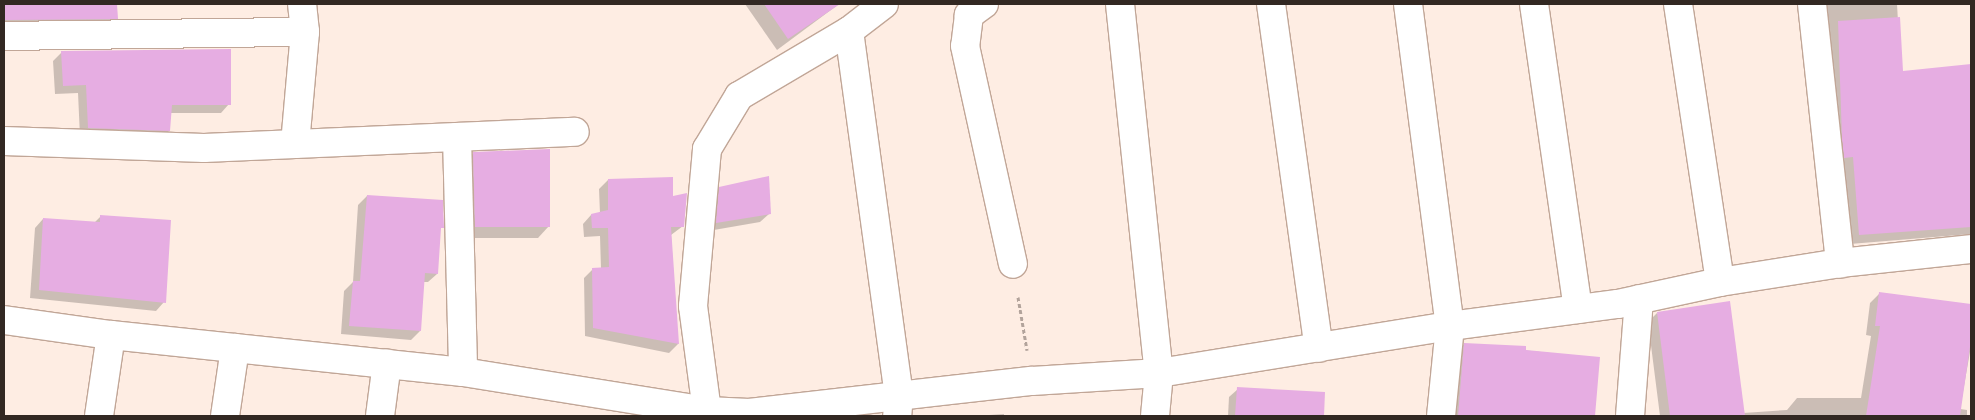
<!DOCTYPE html>
<style>
body{margin:0}
#map{position:relative;width:1975px;height:420px;overflow:hidden;background:#feede3;font-family:"Libre Baskerville",serif}
div>[style]{position:absolute}
.shadow>*{inset:0;background:#0003}
.building>*{inset:0;background:#e6ade2}
.path>*{height:3px;margin-top:-1.5px;transform-origin:0;background:repeating-linear-gradient(90deg,#b2a39b 0 4px,transparent 0 6.5px)}
.roads{filter:drop-shadow(1px 0 #c1a697) drop-shadow(-1px 0 #c1a697) drop-shadow(0 1px #c1a697) drop-shadow(0 -1px #c1a697)}
.minor>*{height:28px;margin:-14px;padding:0 14px;transform-origin:14px;border-radius:14px;background:#fff}
span{translate:-50% -50%;white-space:nowrap;text-align:center;line-height:1.15;-webkit-text-stroke:4.5px #feede3;paint-order:stroke}
.frame{position:absolute;inset:0;border:5px solid #322822;pointer-events:none}
</style>
<div id="map">
<div class="shadow">
<div style="clip-path:polygon(4px 4px,116px 4px,116px 18px,105px 29px,4px 31px)"></div>
<div style="clip-path:polygon(745px 4px,839px 4px,777px 50px)"></div>
<div style="clip-path:polygon(1827px 4px,1897px 4px,1901px 73px,1971px 65px,1971px 234px,1850px 244px,1844px 166px,1835px 167px,1833px 149px)"></div>
<div style="clip-path:polygon(62px 52px,229px 104px,221px 113px,170px 113px,169px 131px,160px 139px,80px 137px,78px 93px,55px 94px,53px 61px)"></div>
<div style="clip-path:polygon(474px 153px,549px 226px,538px 238px,464px 238px,462px 164px)"></div>
<div style="clip-path:polygon(608px 180px,672px 198px,683px 226px,671px 235px,678px 344px,669px 353px,585px 336px,584px 278px,593px 269px,601px 269px,600px 236px,584px 237px,583px 224px,591px 215px,600px 214px,599px 189px)"></div>
<div style="clip-path:polygon(720px 188px,769px 214px,760px 222px,708px 231px,711px 197px)"></div>
<div style="clip-path:polygon(367px 196px,442px 227px,439px 230px,437px 274px,428px 282px,423px 282px,420px 331px,411px 340px,341px 334px,344px 291px,353px 282px,358px 205px)"></div>
<div style="clip-path:polygon(101px 216px,164px 302px,156px 311px,30px 298px,35px 228px,43px 219px,94px 223px)"></div>
<div style="clip-path:polygon(1879px 294px,1971px 305px,1971px 346px,1960px 409px,1967px 410px,1967px 416px,1660px 416px,1648px 322px,1657px 313px,1743px 413px,1787px 410px,1797px 398px,1861px 398px,1871px 336px,1866px 335px,1870px 303px)"></div>
<div style="clip-path:polygon(1464px 344px,1598px 358px,1594px 416px,1450px 416px,1455px 354px)"></div>
<div style="clip-path:polygon(1238px 389px,1277px 391px,1275px 416px,1228px 416px,1229px 397px)"></div>
<div style="clip-path:polygon(1004px 414px,1004px 416px,974px 416px)"></div>
</div>
<div class="building">
<div style="clip-path:polygon(4px 4px,117px 4px,118px 19px,4px 20px)"></div>
<div style="clip-path:polygon(764px 4px,840px 4px,788px 39px)"></div>
<div style="clip-path:polygon(1900px 17px,1903px 71px,1971px 64px,1971px 227px,1859px 235px,1853px 157px,1844px 158px,1842px 139px,1838px 21px)"></div>
<div style="clip-path:polygon(231px 49px,231px 105px,172px 105px,170px 131px,88px 128px,86px 85px,63px 86px,61px 51px)"></div>
<div style="clip-path:polygon(550px 149px,550px 227px,475px 227px,473px 152px)"></div>
<div style="clip-path:polygon(769px 176px,771px 214px,716px 223px,719px 187px)"></div>
<div style="clip-path:polygon(673px 177px,673px 196px,687px 193px,684px 227px,671px 227px,679px 344px,593px 328px,592px 268px,609px 267px,608px 228px,592px 228px,591px 214px,608px 210px,608px 179px)"></div>
<div style="clip-path:polygon(367px 195px,443px 200px,444px 228px,441px 228px,438px 274px,425px 273px,421px 331px,349px 326px,353px 281px,360px 281px)"></div>
<div style="clip-path:polygon(100px 215px,171px 220px,166px 303px,39px 290px,43px 218px,100px 222px)"></div>
<div style="clip-path:polygon(1879px 292px,1971px 304px,1971px 340px,1960px 416px,1866px 416px,1880px 326px,1875px 326px)"></div>
<div style="clip-path:polygon(1730px 301px,1745px 416px,1670px 416px,1657px 312px)"></div>
<div style="clip-path:polygon(1464px 343px,1526px 346px,1526px 350px,1600px 357px,1595px 416px,1458px 416px)"></div>
<div style="clip-path:polygon(1237px 387px,1325px 392px,1324px 416px,1235px 416px)"></div>
</div>
<div class="path">
<div style="left:1018px;top:297px;width:54px;rotate:80.4deg"></div>
</div>
<div class="roads">
<div class="minor">
<div style="left:984px;top:4px;width:19px;rotate:144deg"></div>
<div style="left:969px;top:15px;width:31px;rotate:97deg"></div>
<div style="left:965px;top:46px;width:223px;rotate:77.6deg"></div>
<div style="left:1120px;top:4px;width:371px;rotate:84deg"></div>
<div style="left:1159px;top:373px;width:43px;rotate:95.3deg"></div>
<div style="left:1271px;top:4px;width:347px;rotate:82.1deg"></div>
<div style="left:1408px;top:4px;width:325px;rotate:82.6deg"></div>
<div style="left:1450px;top:326px;width:90px;rotate:95.7deg"></div>
<div style="left:1534px;top:4px;width:308px;rotate:81.8deg"></div>
<div style="left:1678px;top:4px;width:281px;rotate:81.4deg"></div>
<div style="left:1812px;top:4px;width:261px;rotate:83.8deg"></div>
<div style="left:849px;top:31px;width:367px;rotate:82.2deg"></div>
<div style="left:899px;top:395px;width:21px;rotate:95deg"></div>
<div style="left:4px;top:36px;width:301px;rotate:-0.8deg"></div>
<div style="left:457px;top:137px;width:235px;rotate:88.5deg"></div>
<div style="left:4px;top:141px;width:200px;rotate:2deg"></div>
<div style="left:204px;top:148px;width:371px;rotate:-2.5deg"></div>
<div style="left:295px;top:144px;width:112px;rotate:-84.9deg"></div>
<div style="left:305px;top:32px;width:28px;rotate:-96deg"></div>
<div style="left:4px;top:320px;width:108px;rotate:8deg"></div>
<div style="left:111px;top:335px;width:354px;rotate:6deg"></div>
<div style="left:463px;top:372px;width:247px;rotate:9.1deg"></div>
<div style="left:707px;top:411px;width:42px;rotate:2.7deg"></div>
<div style="left:749px;top:413px;width:285px;rotate:-6.5deg"></div>
<div style="left:1032px;top:381px;width:127px;rotate:-3.6deg"></div>
<div style="left:1159px;top:373px;width:295px;rotate:-9.2deg"></div>
<div style="left:1450px;top:326px;width:169px;rotate:-7.5deg"></div>
<div style="left:1618px;top:304px;width:104px;rotate:-12.2deg"></div>
<div style="left:1720px;top:282px;width:121px;rotate:-9deg"></div>
<div style="left:1840px;top:263px;width:132px;rotate:-6.1deg"></div>
<div style="left:707px;top:411px;width:106px;rotate:-97.6deg"></div>
<div style="left:693px;top:306px;width:158px;rotate:-84.9deg"></div>
<div style="left:707px;top:149px;width:62px;rotate:-58.9deg"></div>
<div style="left:739px;top:96px;width:128px;rotate:-30.6deg"></div>
<div style="left:849px;top:31px;width:44px;rotate:-37.6deg"></div>
<div style="left:99px;top:416px;width:82px;rotate:-81.6deg"></div>
<div style="left:225px;top:416px;width:69px;rotate:-81.6deg"></div>
<div style="left:380px;top:416px;width:53px;rotate:-82.5deg"></div>
<div style="left:1630px;top:416px;width:117px;rotate:-85.6deg"></div>
</div>
</div>
<div class="frame"></div>
</div>
